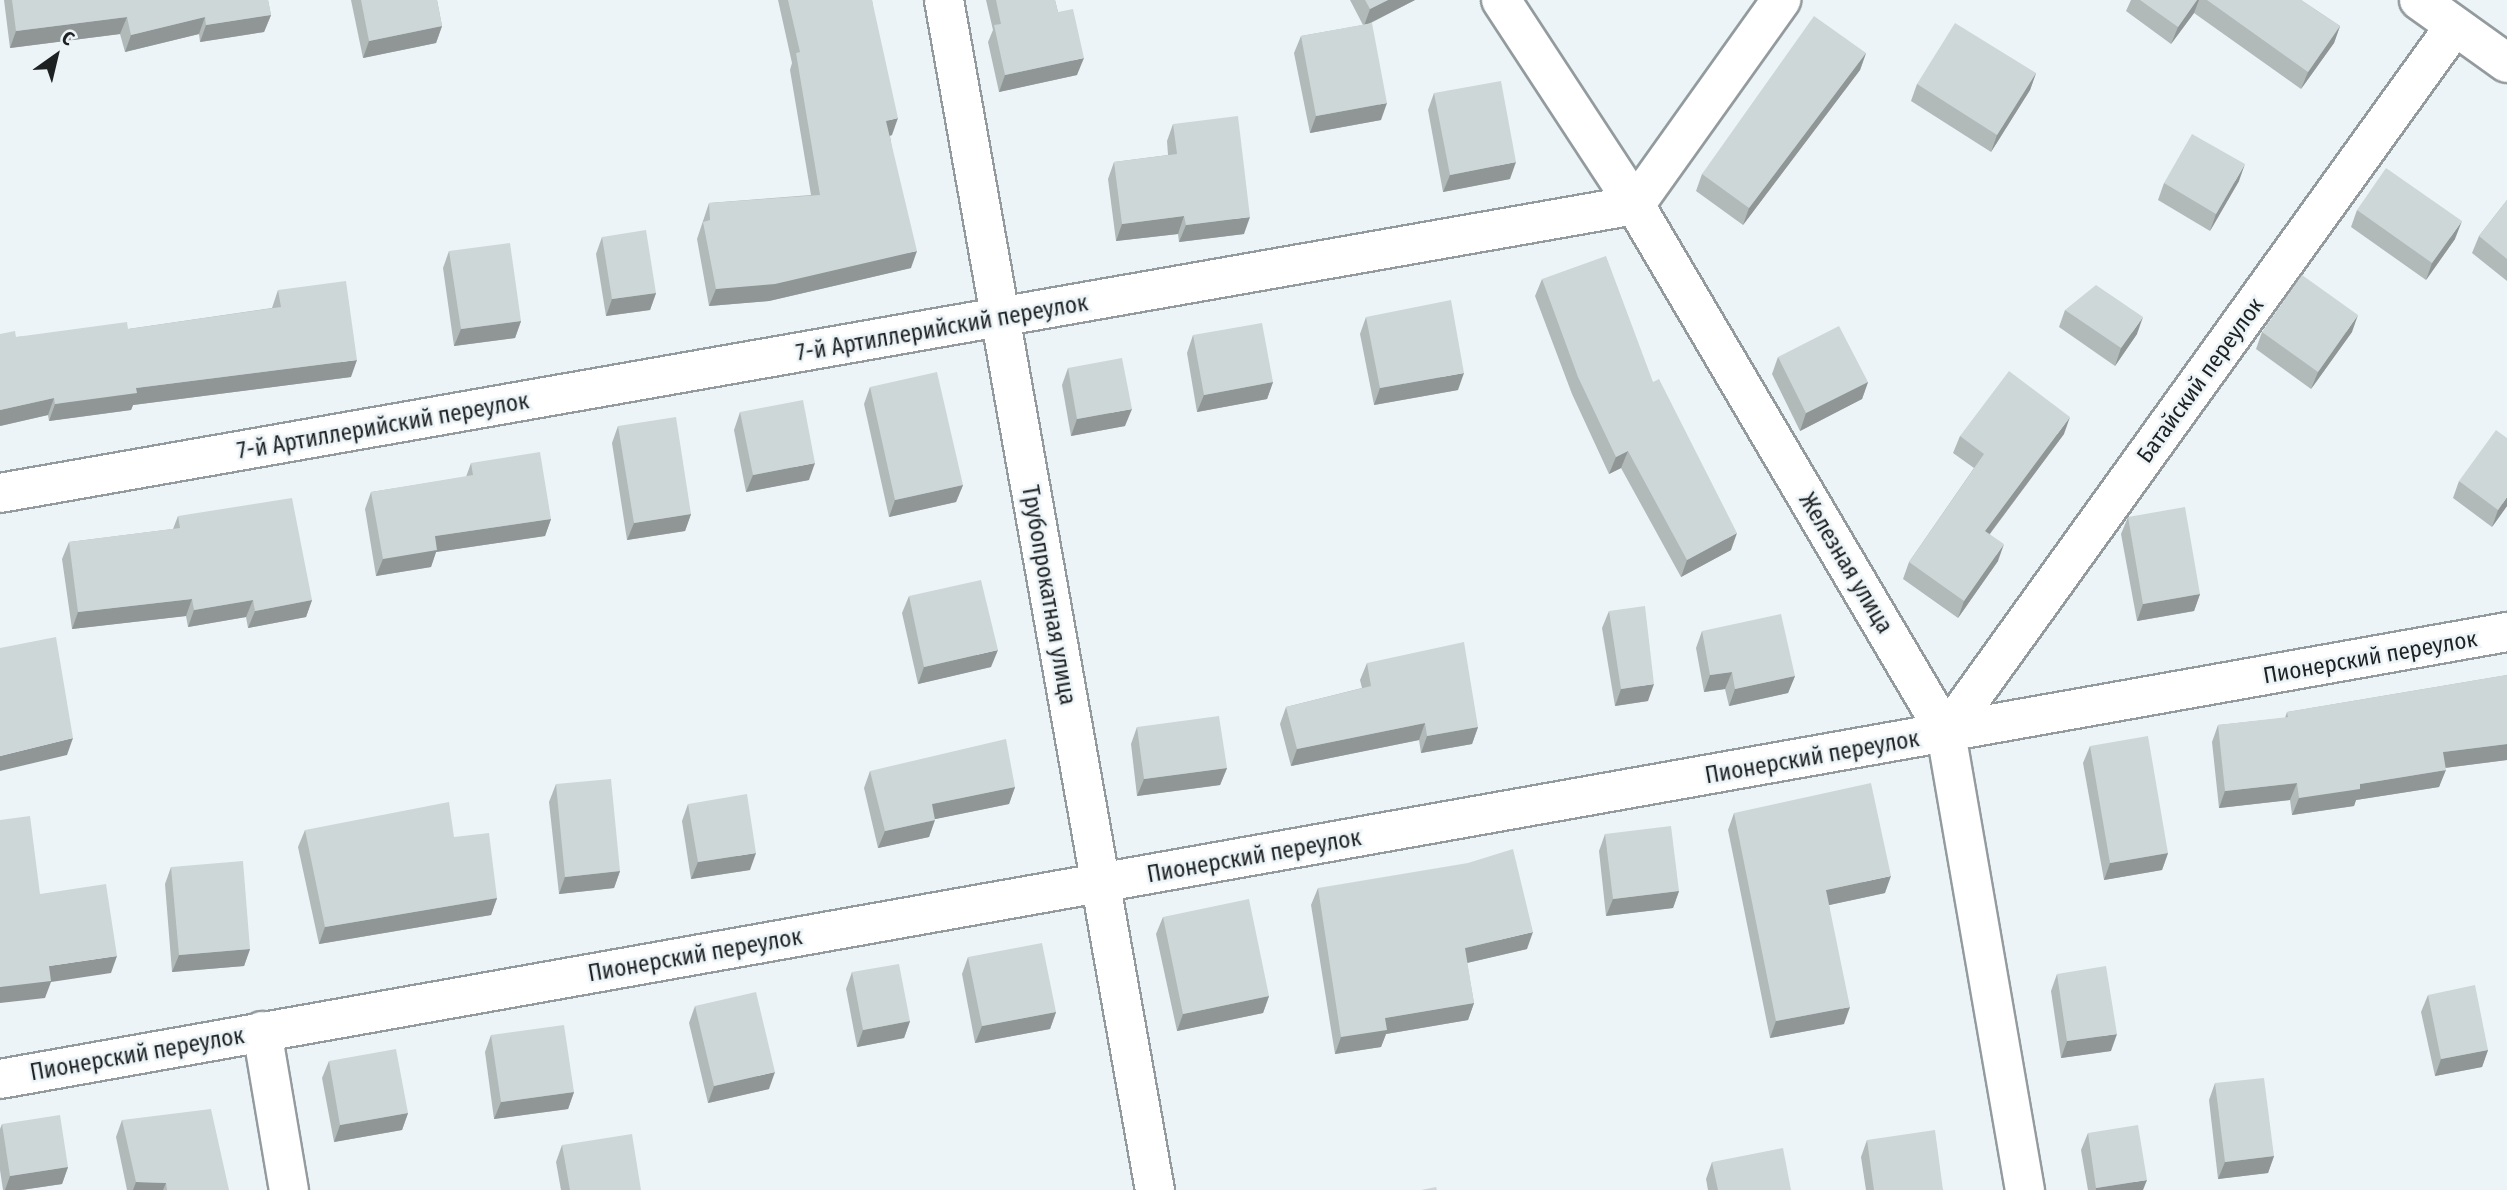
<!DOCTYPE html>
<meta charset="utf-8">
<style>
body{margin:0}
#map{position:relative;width:2507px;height:1190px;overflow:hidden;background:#ecf4f8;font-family:"Fira Sans Condensed",sans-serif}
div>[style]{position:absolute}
.roads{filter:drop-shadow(2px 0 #939b9e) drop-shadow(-2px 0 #939b9e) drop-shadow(0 2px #939b9e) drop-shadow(0 -2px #939b9e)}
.street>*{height:38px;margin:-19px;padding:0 19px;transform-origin:19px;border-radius:19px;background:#fff}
.wall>*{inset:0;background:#b1b9b9}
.shaded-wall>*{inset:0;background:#909696}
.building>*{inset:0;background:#ced7d7}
span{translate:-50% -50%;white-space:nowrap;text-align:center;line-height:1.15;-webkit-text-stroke:5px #ecf4f8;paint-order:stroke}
.street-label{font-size:23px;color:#1e2122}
.north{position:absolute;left:21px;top:21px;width:70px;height:70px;-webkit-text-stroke:5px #ecf4f8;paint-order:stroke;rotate:34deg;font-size:19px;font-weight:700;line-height:28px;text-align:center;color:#1e2122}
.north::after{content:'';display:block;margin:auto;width:24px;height:32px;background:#1e2122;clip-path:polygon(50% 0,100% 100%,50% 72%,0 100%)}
</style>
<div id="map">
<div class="roads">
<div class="street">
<div style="left:944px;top:0;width:1209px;rotate:79.95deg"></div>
<div style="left:1501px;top:0;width:245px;rotate:56.8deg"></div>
<div style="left:1635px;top:205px;width:613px;rotate:59.5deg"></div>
<div style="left:1946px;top:733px;width:464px;rotate:80.2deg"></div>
<div style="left:2419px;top:0;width:108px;rotate:35.6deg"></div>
<div style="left:0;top:493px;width:1660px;rotate:-9.99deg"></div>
<div style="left:1635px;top:205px;width:252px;rotate:-54.5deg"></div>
<div style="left:1946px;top:733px;width:870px;rotate:-54.26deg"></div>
<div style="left:262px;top:1031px;width:161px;rotate:80.4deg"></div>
<div style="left:0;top:1079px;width:2547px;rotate:-10.11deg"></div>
</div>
</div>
<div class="wall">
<div style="clip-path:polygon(4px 0,268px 0,271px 15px,264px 32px,200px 42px,199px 34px,125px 52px,120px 34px,10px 48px)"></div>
<div style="clip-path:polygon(351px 0,437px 0,442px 26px,436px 43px,363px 58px)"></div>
<div style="clip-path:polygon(778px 0,872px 0,892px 135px,890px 136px,911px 268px,769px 301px,709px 306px,697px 239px,709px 203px,811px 195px,790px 70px,792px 63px)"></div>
<div style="clip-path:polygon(986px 0,1055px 0,1058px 12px,1077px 75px,999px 92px,988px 42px,993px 30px)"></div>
<div style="clip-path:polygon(1350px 0,1415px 0,1369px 24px,1381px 120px,1310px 133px,1294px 53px,1301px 36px,1363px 25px)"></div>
<div style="clip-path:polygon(2131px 0,2301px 0,2340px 26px,2334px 43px,2301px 89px,2194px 13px,2171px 44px,2126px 11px)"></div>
<div style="clip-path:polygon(1866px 53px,1860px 70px,1743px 225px,1696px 191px,1702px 174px)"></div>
<div style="clip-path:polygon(2036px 73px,2030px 90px,1991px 152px,1911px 101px,1917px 84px)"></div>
<div style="clip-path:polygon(1434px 93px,1510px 179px,1443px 192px,1428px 110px)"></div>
<div style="clip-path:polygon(1173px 124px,1244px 234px,1179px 242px,1178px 234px,1116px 241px,1108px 179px,1114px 162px,1168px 155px,1167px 141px)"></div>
<div style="clip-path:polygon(2239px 181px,2210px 231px,2158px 200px,2164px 183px)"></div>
<div style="clip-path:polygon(2507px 200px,2507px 281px,2472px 253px,2479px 236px)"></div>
<div style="clip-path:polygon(2357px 210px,2455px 239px,2426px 280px,2351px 227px)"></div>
<div style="clip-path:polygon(602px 237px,656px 293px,650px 310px,606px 316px,596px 254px)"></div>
<div style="clip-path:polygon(449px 251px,521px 321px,515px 338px,454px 346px,443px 268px)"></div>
<div style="clip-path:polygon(1542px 279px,1653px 382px,1731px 550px,1681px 577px,1621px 468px,1609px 474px,1572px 394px,1535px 296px)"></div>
<div style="clip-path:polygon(278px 290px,351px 377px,133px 405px,131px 410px,49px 421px,48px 415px,0 426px,0 334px,16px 337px,128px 329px,272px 308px)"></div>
<div style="clip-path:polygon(2065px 310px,2137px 334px,2115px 366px,2059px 327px)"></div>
<div style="clip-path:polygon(1366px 317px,1458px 390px,1374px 405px,1360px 334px)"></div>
<div style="clip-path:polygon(2262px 332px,2352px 332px,2311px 389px,2256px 349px)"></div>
<div style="clip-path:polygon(1193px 335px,1273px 382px,1267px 399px,1197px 412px,1187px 353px)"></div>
<div style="clip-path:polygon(1778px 357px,1868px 382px,1862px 399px,1800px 431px,1772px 374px)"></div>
<div style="clip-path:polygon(1068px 368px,1125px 426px,1071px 436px,1062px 385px)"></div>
<div style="clip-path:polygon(870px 387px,963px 485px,956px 502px,889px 517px,864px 404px)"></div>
<div style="clip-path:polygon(740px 412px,809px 480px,746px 492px,734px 430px)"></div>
<div style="clip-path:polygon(618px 426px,691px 514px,685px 531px,627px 540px,612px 443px)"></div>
<div style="clip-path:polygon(2064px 434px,1990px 534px,1998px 561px,1958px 618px,1903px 579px,1909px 562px,1974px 468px,1953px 453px,1960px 436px)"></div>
<div style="clip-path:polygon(471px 463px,551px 519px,545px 536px,436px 552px,431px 567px,376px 576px,365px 509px,371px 492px,466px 477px)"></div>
<div style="clip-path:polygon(2459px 481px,2507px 506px,2492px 527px,2453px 498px)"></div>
<div style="clip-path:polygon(178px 516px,312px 600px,306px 617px,248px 628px,246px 617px,188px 627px,186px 616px,72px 629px,62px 559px,69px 542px,173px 529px)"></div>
<div style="clip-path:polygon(2128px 517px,2200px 594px,2194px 611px,2137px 621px,2121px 534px)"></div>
<div style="clip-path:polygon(909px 596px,991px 667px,918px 684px,902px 613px)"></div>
<div style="clip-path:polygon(1609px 611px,1648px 701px,1615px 706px,1602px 628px)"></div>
<div style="clip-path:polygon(1702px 631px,1795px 676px,1788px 693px,1729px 706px,1725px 689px,1704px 692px,1696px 648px)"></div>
<div style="clip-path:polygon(1367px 663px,1478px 727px,1472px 744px,1421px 753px,1419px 740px,1291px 766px,1280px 724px,1286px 707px,1362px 688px,1360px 680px)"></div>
<div style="clip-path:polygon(2507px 675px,2507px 760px,2445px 768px,2439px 787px,2356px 800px,2354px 806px,2292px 815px,2290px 800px,2219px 808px,2212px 742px,2218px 725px,2285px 718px,2287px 712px)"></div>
<div style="clip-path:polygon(1137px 727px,1227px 768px,1220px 785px,1137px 796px,1131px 744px)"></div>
<div style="clip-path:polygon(2090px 746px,2168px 853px,2162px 870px,2104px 880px,2083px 763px)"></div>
<div style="clip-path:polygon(870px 771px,1015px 787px,1009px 804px,935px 819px,929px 837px,878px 848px,864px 788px)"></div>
<div style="clip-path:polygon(556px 784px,620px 871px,614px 888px,559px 894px,549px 802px)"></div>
<div style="clip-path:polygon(688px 804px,750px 870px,691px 879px,682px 821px)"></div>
<div style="clip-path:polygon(1734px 813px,1885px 893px,1829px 905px,1844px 1024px,1770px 1038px,1728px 830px)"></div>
<div style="clip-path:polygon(305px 830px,454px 837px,497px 898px,491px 915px,319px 944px,298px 847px)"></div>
<div style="clip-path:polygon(1605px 834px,1679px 891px,1673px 908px,1606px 916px,1599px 851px)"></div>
<div style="clip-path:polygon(171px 867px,250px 949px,244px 966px,172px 972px,165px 884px)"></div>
<div style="clip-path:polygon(1318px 888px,1527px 949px,1467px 963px,1474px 1003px,1468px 1020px,1386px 1034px,1381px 1047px,1335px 1054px,1311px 905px)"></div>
<div style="clip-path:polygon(1163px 917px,1269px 996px,1263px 1013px,1177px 1031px,1156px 934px)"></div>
<div style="clip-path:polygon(968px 957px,1056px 1012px,1050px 1029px,975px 1043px,962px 974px)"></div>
<div style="clip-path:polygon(852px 972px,910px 1021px,904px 1038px,857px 1047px,846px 989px)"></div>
<div style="clip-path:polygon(2057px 974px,2111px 1051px,2061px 1058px,2051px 991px)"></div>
<div style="clip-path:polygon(2428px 995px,2488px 1050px,2482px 1067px,2435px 1076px,2421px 1012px)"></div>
<div style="clip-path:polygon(695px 1006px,769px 1089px,708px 1103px,689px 1023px)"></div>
<div style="clip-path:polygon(491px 1035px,574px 1092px,568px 1109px,494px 1119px,485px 1052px)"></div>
<div style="clip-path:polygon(329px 1061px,408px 1113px,402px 1130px,334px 1142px,322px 1078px)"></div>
<div style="clip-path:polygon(2215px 1083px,2274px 1156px,2268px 1173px,2218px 1179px,2209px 1100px)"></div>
<div style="clip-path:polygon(122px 1120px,229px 1190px,127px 1190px,116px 1137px)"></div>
<div style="clip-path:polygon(2px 1124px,68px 1167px,62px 1184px,21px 1190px,3px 1190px,0 1170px,0 1129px)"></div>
<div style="clip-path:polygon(2088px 1133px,2143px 1190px,2088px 1190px,2081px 1150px)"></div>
<div style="clip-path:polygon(1867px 1140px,1943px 1190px,1866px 1190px,1861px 1157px)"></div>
<div style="clip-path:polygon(562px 1145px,641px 1190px,561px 1190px,556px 1162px)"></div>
<div style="clip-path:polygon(1712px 1162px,1791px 1190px,1708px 1190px,1706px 1179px)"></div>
</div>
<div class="shaded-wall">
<div style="clip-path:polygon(1388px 0,1415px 0,1364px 26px,1370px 9px)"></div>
<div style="clip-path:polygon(2197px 0,2199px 0,2194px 13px,2171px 44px,2178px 27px)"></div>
<div style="clip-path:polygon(271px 15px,264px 32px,200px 42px,206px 25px)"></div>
<div style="clip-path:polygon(127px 17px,120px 34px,10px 48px,16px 31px)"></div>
<div style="clip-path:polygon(205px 17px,199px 34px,125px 52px,131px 35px)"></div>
<div style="clip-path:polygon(442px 26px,436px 43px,363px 58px,369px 41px)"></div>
<div style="clip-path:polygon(2340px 26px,2334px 43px,2301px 89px,2308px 72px)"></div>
<div style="clip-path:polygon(1866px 53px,1860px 70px,1743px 225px,1749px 208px)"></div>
<div style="clip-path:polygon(1084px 58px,1077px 75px,999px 92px,1005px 75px)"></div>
<div style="clip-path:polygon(2036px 73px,2030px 90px,1991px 152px,1997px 135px)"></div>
<div style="clip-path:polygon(1387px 103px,1381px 120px,1310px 133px,1316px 116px)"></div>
<div style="clip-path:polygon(898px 118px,892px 135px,880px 138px,886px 121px)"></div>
<div style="clip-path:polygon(1516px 162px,1510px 179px,1443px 192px,1450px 175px)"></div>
<div style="clip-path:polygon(2245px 164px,2239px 181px,2210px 231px,2216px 214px)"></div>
<div style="clip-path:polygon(1184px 216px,1178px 234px,1116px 241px,1122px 224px)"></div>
<div style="clip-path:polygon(1250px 217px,1244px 234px,1179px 242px,1186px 225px)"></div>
<div style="clip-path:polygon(2462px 221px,2455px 239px,2426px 280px,2432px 263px)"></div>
<div style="clip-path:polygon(917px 251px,911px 268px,769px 301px,709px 306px,716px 289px)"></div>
<div style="clip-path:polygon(656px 293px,650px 310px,606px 316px,612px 299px)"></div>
<div style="clip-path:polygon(2358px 315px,2352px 332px,2311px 389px,2318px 372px)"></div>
<div style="clip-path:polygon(2143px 317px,2137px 334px,2115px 366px,2121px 348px)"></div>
<div style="clip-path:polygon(521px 321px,515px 338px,454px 346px,461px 329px)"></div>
<div style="clip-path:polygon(357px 360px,351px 377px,133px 405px,131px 410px,49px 421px,55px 404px,136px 388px)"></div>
<div style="clip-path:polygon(1464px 373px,1458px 390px,1374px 405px,1380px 388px)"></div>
<div style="clip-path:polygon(1273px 382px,1267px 399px,1197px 412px,1204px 395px)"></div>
<div style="clip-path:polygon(1868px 382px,1862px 399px,1800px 431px,1806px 413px)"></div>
<div style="clip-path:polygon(54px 398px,48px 415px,0 426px,0 410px)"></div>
<div style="clip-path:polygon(1132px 409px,1125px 426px,1071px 436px,1077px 419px)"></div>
<div style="clip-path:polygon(2070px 417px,2064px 434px,1979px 548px,1985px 531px)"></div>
<div style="clip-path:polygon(1628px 451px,1621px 468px,1609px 474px,1616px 457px)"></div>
<div style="clip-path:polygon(815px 463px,809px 480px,746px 492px,753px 475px)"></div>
<div style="clip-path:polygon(963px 485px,956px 502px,889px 517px,895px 500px)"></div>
<div style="clip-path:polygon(2507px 497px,2507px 506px,2492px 527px,2498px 510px)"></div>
<div style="clip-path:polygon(691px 514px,685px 531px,627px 540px,634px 523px)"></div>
<div style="clip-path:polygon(551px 519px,545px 536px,436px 552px,431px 567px,376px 576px,383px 559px,435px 536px)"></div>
<div style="clip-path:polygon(1737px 533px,1731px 550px,1681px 577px,1687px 560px)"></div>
<div style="clip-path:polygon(2004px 544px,1998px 561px,1958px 618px,1964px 601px)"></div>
<div style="clip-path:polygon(2200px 594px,2194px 611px,2137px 621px,2143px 604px)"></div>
<div style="clip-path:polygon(192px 599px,186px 616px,72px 629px,78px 612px)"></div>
<div style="clip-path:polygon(253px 600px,246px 617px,188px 627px,194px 610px)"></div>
<div style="clip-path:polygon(312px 600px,306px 617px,248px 628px,255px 611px)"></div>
<div style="clip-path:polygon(998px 650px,991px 667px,918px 684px,924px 667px)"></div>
<div style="clip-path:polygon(1732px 672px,1725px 689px,1704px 692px,1710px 675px)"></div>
<div style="clip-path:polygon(1795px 676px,1788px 693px,1729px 706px,1735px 689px)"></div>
<div style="clip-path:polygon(1654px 684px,1648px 701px,1615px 706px,1621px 689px)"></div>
<div style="clip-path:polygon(1425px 723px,1419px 740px,1291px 766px,1297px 749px)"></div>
<div style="clip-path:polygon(1478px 727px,1472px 744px,1421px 753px,1427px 736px)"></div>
<div style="clip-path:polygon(73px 738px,67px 755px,0 771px,0 756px)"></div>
<div style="clip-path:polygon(2507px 744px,2507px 760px,2436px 769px,2443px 752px)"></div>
<div style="clip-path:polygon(1227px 768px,1220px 785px,1137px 796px,1144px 779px)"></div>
<div style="clip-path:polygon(2446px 770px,2439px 787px,2356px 800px,2354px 806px,2292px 815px,2299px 798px,2360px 784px)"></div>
<div style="clip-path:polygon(2297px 783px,2290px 800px,2219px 808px,2225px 791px)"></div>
<div style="clip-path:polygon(1015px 787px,1009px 804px,926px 821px,932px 804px)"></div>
<div style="clip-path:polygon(935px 820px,929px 837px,878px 848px,885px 831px)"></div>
<div style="clip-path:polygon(756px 853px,750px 870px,691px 879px,698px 862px)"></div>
<div style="clip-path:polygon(2168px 853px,2162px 870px,2104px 880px,2110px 863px)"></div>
<div style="clip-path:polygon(620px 871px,614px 888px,559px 894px,565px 877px)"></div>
<div style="clip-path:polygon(1891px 876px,1885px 893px,1820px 907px,1826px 890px)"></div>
<div style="clip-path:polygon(1679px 891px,1673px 908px,1606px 916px,1613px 899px)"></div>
<div style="clip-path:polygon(497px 898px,491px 915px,319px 944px,325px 927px)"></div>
<div style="clip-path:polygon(1533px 932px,1527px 949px,1458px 965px,1465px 948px)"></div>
<div style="clip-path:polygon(250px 949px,244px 966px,172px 972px,179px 955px)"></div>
<div style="clip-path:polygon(117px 956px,111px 973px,51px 982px,45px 998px,0 1003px,0 987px,49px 966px)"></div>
<div style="clip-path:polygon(1269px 996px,1263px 1013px,1177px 1031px,1183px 1014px)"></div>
<div style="clip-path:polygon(1474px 1003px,1468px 1020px,1386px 1034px,1381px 1047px,1335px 1054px,1341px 1037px,1385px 1018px)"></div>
<div style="clip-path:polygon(1850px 1007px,1844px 1024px,1770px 1038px,1776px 1021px)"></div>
<div style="clip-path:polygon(1056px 1012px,1050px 1029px,975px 1043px,982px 1026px)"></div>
<div style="clip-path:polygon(910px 1021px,904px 1038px,857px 1047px,863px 1030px)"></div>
<div style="clip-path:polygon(2117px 1034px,2111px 1051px,2061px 1058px,2067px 1041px)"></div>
<div style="clip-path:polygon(2488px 1050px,2482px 1067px,2435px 1076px,2441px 1059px)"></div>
<div style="clip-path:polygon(775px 1072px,769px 1089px,708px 1103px,714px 1086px)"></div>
<div style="clip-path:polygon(574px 1092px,568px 1109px,494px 1119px,501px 1102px)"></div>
<div style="clip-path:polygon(408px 1113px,402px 1130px,334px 1142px,340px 1125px)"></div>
<div style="clip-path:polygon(2274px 1156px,2268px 1173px,2218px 1179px,2225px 1162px)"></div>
<div style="clip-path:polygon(68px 1167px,62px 1184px,21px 1190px,5px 1190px,10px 1176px)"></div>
<div style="clip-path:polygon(2147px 1180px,2143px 1190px,2096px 1190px,2096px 1188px)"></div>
<div style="clip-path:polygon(136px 1182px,166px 1183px,163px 1190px,133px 1190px)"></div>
</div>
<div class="building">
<div style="clip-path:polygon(12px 0,268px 0,271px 15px,206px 25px,205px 17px,131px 35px,127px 17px,16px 31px)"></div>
<div style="clip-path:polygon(361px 0,437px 0,442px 26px,369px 41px)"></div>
<div style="clip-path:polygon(788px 0,872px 0,898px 118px,886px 121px,917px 251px,775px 284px,716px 289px,703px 222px,710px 220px,709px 203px,820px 195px,796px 53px,800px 52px)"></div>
<div style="clip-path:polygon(996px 0,1055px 0,1058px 12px,1073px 9px,1084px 58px,1005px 75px,994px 25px,1001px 24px)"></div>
<div style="clip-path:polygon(1365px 0,1388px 0,1370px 9px)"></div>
<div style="clip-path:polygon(2140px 0,2197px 0,2178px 27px)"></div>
<div style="clip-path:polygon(2207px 0,2301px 0,2340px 26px,2308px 72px)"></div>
<div style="clip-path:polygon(1814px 16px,1866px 53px,1749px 208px,1702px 174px)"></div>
<div style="clip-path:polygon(1372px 23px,1387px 103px,1316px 116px,1301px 36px)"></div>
<div style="clip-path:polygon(1955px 23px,2036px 73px,1997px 135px,1917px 84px)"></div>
<div style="clip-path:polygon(1501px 81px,1516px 162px,1450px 175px,1434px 93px)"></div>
<div style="clip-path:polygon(1238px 116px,1250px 217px,1186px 225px,1184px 216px,1122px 224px,1114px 162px,1177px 154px,1173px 124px)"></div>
<div style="clip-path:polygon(2192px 134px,2245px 164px,2216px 214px,2164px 183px)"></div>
<div style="clip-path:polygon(2386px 168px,2462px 221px,2432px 263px,2357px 210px)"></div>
<div style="clip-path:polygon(2507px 200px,2507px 259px,2479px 236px)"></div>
<div style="clip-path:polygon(646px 230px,656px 293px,612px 299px,602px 237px)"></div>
<div style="clip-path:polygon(510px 243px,521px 321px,461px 329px,449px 251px)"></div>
<div style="clip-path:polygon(1606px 256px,1653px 382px,1659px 379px,1737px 533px,1687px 560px,1628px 451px,1616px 457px,1578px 377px,1542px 279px)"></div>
<div style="clip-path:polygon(2302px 275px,2358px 315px,2318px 372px,2262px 332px)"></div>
<div style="clip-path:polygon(346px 281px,357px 360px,136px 388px,137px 393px,55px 404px,54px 398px,0 410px,0 334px,15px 331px,16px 337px,127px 322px,128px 329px,281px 307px,278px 290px)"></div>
<div style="clip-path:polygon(2096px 285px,2143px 317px,2121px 348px,2065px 310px)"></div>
<div style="clip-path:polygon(1451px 300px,1464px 373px,1380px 388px,1366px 317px)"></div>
<div style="clip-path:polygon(1262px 323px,1273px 382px,1204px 395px,1193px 335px)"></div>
<div style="clip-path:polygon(1839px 326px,1868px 382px,1806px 413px,1778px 357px)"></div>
<div style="clip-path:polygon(1122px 358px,1132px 409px,1077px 419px,1068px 368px)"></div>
<div style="clip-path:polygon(2009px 371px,2070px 417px,1985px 531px,2004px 544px,1964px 601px,1909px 562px,1984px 454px,1960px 436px)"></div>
<div style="clip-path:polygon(937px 372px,963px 485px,895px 500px,870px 387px)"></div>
<div style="clip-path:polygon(803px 400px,815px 463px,753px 475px,740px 412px)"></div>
<div style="clip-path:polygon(676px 417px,691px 514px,634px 523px,618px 426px)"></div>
<div style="clip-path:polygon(2496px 430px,2507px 438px,2507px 497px,2498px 510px,2459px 481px)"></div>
<div style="clip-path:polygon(540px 452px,551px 519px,435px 536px,437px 550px,383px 559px,371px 492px,473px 475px,471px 463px)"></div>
<div style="clip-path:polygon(292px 498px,312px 600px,255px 611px,253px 600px,194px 610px,192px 599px,78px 612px,69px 542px,180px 528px,178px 516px)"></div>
<div style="clip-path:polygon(2185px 507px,2200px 594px,2143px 604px,2128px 517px)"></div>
<div style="clip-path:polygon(981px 580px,998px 650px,924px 667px,909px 596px)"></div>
<div style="clip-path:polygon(1645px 606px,1654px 684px,1621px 689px,1609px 611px)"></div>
<div style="clip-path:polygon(1781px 614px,1795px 676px,1735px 689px,1732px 672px,1710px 675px,1702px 631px)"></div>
<div style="clip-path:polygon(56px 637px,73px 738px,0 756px,0 648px)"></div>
<div style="clip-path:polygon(1464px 642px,1478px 727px,1427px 736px,1425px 723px,1297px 749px,1286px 707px,1371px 686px,1367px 663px)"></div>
<div style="clip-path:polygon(2507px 675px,2507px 744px,2443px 752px,2446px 770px,2360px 784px,2360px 789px,2299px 798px,2297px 783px,2225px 791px,2218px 725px,2288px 717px,2287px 712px)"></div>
<div style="clip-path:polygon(1219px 716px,1227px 768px,1144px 779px,1137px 727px)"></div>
<div style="clip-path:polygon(2148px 736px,2168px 853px,2110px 863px,2090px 746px)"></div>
<div style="clip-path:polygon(1006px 739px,1015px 787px,932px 804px,935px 820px,885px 831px,870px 771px)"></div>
<div style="clip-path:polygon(611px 779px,620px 871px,565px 877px,556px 784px)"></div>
<div style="clip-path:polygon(1871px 783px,1891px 876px,1826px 890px,1850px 1007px,1776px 1021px,1734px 813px)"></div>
<div style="clip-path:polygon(747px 794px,756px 853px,698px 862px,688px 804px)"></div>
<div style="clip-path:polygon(449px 802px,454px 837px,489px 833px,497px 898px,325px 927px,305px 830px)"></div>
<div style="clip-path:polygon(30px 816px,40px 894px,106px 884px,117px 956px,49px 966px,51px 981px,0 987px,0 820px)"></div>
<div style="clip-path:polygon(1671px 826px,1679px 891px,1613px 899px,1605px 834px)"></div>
<div style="clip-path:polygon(1513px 849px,1533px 932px,1465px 948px,1474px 1003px,1385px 1018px,1387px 1030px,1341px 1037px,1318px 888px,1468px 863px)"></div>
<div style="clip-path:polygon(243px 861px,250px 949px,179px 955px,171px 867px)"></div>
<div style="clip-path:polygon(1249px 899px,1269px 996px,1183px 1014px,1163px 917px)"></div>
<div style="clip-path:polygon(1042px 943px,1056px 1012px,982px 1026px,968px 957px)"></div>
<div style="clip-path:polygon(899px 964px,910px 1021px,863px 1030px,852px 972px)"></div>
<div style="clip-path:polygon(2106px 966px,2117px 1034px,2067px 1041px,2057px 974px)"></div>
<div style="clip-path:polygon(2475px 985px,2488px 1050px,2441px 1059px,2428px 995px)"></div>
<div style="clip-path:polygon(756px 992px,775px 1072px,714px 1086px,695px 1006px)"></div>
<div style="clip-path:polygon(564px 1025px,574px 1092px,501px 1102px,491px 1035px)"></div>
<div style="clip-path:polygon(396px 1049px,408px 1113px,340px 1125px,329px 1061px)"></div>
<div style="clip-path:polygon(2264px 1078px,2274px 1156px,2225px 1162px,2215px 1083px)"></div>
<div style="clip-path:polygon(211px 1109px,229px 1190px,167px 1190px,166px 1183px,136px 1182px,122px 1120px)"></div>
<div style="clip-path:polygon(60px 1115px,68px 1167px,10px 1176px,2px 1124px)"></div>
<div style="clip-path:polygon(2138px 1125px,2147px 1180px,2096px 1188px,2088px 1133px)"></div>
<div style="clip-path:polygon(1935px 1130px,1943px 1190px,1874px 1190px,1867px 1140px)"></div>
<div style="clip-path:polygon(632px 1134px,641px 1190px,570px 1190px,562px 1145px)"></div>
<div style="clip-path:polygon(1783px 1148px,1791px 1190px,1718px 1190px,1712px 1162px)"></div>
<div style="clip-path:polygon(1436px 1187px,1437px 1190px,1421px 1190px)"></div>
</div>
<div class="street-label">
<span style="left:942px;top:328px;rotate:-10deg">7-й Артиллерийский переулок</span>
<span style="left:2200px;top:380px;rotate:-54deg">Батайский переулок</span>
<span style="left:383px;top:426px;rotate:-10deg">7-й Артиллерийский переулок</span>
<span style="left:1846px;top:563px;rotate:59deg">Железная улица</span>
<span style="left:1049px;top:595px;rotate:80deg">Трубопрокатная улица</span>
<span style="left:2370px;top:657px;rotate:-10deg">Пионерский переулок</span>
<span style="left:1812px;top:757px;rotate:-10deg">Пионерский переулок</span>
<span style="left:1254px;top:856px;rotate:-10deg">Пионерский переулок</span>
<span style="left:695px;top:955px;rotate:-10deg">Пионерский переулок</span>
<span style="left:137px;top:1054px;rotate:-10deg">Пионерский переулок</span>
</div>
<div class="north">С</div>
</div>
